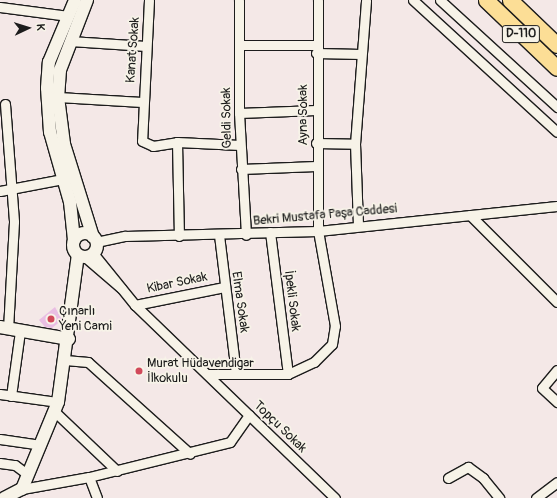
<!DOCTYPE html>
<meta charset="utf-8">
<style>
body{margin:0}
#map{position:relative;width:557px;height:498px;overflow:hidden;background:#f4e8e7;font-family:Pangolin,sans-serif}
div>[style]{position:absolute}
.building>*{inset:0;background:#e9bee3}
.roads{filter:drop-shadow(1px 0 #1c1c1c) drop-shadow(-1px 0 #1c1c1c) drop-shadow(0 1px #1c1c1c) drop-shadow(0 -1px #1c1c1c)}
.minor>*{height:9px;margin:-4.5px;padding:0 4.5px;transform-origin:4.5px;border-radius:4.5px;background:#f7f3e8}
.tertiary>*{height:12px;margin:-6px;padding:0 6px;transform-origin:6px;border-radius:6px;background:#f7f3e8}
.tertiary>.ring{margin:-6px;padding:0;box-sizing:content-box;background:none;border:12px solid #f7f3e8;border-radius:50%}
.trunk>*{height:15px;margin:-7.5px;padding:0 7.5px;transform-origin:7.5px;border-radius:7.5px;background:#fcde96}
.dots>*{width:11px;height:11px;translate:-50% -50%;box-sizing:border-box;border:2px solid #f7f3e8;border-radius:50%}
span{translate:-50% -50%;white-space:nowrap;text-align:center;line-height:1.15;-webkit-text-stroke:3.5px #f7f3e8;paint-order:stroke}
.shield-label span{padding:1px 3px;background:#f7f3e8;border:1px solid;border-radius:3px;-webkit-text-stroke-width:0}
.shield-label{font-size:12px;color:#1c1c1c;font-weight:700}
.street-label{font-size:13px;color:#1c1c1c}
.poi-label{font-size:13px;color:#1c1c1c}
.left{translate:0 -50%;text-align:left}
.north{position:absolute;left:8px;top:8px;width:40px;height:40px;-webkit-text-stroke:3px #f7f3e8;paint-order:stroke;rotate:86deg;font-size:11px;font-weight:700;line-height:16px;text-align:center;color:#1c1c1c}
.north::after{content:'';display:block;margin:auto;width:14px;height:18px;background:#1c1c1c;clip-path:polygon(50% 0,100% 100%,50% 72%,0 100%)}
</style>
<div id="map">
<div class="building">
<div style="clip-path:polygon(55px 307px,62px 320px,52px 328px,45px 327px,39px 320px)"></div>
</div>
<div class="roads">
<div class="minor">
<div style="left:149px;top:0;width:141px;rotate:92.8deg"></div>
<div style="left:142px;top:141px;width:12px;rotate:24deg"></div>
<div style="left:153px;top:146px;width:24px;rotate:-9deg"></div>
<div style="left:177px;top:142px;width:63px;rotate:2.7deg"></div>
<div style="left:239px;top:0;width:113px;rotate:90deg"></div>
<div style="left:239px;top:113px;width:122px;rotate:86.7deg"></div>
<div style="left:413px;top:0;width:195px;rotate:42.5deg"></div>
<div style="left:440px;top:0;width:159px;rotate:42.4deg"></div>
<div style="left:0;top:7px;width:69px;rotate:7.5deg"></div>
<div style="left:70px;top:41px;width:76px;rotate:3.8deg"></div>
<div style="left:240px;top:45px;width:75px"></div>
<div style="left:316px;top:53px;width:45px;rotate:1.3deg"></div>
<div style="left:58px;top:97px;width:84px;rotate:3.4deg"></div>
<div style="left:5px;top:104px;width:118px;rotate:85.6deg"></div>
<div style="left:14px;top:222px;width:107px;rotate:93.2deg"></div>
<div style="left:239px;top:113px;width:77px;rotate:-2.2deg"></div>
<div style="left:177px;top:142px;width:94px;rotate:88.8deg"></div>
<div style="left:316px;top:143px;width:39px;rotate:1deg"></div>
<div style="left:241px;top:169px;width:75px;rotate:-2.3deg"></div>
<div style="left:0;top:191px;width:64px;rotate:-10.8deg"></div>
<div style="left:470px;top:215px;width:123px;rotate:45deg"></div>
<div style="left:358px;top:225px;width:81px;rotate:-92.1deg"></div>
<div style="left:355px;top:144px;width:144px;rotate:-85.6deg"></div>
<div style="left:270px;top:232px;width:143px;rotate:82.8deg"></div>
<div style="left:219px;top:235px;width:139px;rotate:83deg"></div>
<div style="left:96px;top:242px;width:30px;rotate:-12deg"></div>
<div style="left:125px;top:236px;width:193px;rotate:-1.5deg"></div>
<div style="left:318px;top:231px;width:240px;rotate:-6deg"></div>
<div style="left:93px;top:253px;width:67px;rotate:51.1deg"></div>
<div style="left:135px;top:305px;width:278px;rotate:44deg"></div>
<div style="left:85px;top:257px;width:48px;rotate:40.7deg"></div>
<div style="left:135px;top:305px;width:91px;rotate:-11.4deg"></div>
<div style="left:65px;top:360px;width:23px;rotate:5deg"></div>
<div style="left:88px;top:362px;width:137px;rotate:42deg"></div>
<div style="left:557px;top:370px;width:23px;rotate:130deg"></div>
<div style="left:542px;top:388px;width:21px;rotate:43deg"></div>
<div style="left:207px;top:374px;width:81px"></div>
<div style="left:288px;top:374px;width:29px;rotate:-25deg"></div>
<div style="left:314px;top:362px;width:25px;rotate:-45deg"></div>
<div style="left:332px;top:344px;width:18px;rotate:-81deg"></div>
<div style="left:335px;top:326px;width:97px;rotate:-100.1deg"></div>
<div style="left:318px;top:231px;width:231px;rotate:-90deg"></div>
<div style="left:0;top:394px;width:59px;rotate:7.9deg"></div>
<div style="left:11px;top:396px;width:66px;rotate:-82.1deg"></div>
<div style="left:54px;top:411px;width:87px;rotate:43.6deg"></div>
<div style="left:0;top:439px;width:41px;rotate:8.3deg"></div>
<div style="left:0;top:463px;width:15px;rotate:8deg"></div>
<div style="left:15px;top:465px;width:15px;rotate:37deg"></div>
<div style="left:89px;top:477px;width:145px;rotate:-13.9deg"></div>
<div style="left:230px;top:442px;width:33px;rotate:-55deg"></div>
<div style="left:448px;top:478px;width:23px;rotate:-29deg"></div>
<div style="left:468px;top:467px;width:19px;rotate:36deg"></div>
<div style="left:483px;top:478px;width:26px;rotate:51deg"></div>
<div style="left:22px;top:489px;width:68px;rotate:-10.2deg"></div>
<div style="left:89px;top:477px;width:22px;rotate:69deg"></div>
<div style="left:536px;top:498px;width:26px;rotate:-37deg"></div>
</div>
<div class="tertiary">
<div style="left:87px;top:0;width:75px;rotate:111.1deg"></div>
<div style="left:60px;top:70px;width:27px;rotate:94deg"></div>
<div style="left:58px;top:97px;width:47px;rotate:82.7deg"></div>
<div style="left:64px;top:144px;width:97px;rotate:72.7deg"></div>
<div class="ring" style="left:73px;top:233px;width:12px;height:12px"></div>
<div style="left:74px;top:240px;width:38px;rotate:-96deg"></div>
<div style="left:70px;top:202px;width:73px;rotate:-105.9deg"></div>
<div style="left:50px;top:132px;width:44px;rotate:-93.9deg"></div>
<div style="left:47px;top:88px;width:26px;rotate:-86deg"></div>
<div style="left:49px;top:62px;width:67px;rotate:-67.2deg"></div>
<div style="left:0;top:327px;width:70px;rotate:9.9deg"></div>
<div style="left:4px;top:498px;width:20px;rotate:-27deg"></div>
<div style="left:22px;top:489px;width:94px;rotate:-67.5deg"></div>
<div style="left:58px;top:402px;width:148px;rotate:-82.3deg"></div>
</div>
<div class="trunk">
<div style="left:486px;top:0;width:98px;rotate:43.8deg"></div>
<div style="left:510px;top:0;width:65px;rotate:43.8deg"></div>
</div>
</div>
<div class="dots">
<div style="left:51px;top:319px;background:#d1495b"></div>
<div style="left:139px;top:371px;background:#d1495b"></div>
</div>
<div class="shield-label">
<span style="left:521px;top:34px">D-110</span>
</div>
<div class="street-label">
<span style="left:133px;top:50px;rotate:-86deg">Kanat Sokak</span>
<span style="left:303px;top:115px;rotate:-90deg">Ayna Sokak</span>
<span style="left:227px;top:118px;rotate:-91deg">Geldi Sokak</span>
<span style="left:325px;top:215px;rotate:-5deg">Bekri Mustafa Paşa Caddesi</span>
<span style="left:177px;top:283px;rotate:-12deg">Kibar Sokak</span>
<span style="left:292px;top:301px;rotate:83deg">İpekli Sokak</span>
<span style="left:240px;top:302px;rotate:82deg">Elma Sokak</span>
<span style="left:280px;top:427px;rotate:44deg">Topçu Sokak</span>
</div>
<div class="poi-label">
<span class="left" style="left:59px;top:319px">Çınarlı<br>Yeni Cami</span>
<span class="left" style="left:147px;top:371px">Murat Hüdavendigar<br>İlkokulu</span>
</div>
<div class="north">K</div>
</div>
